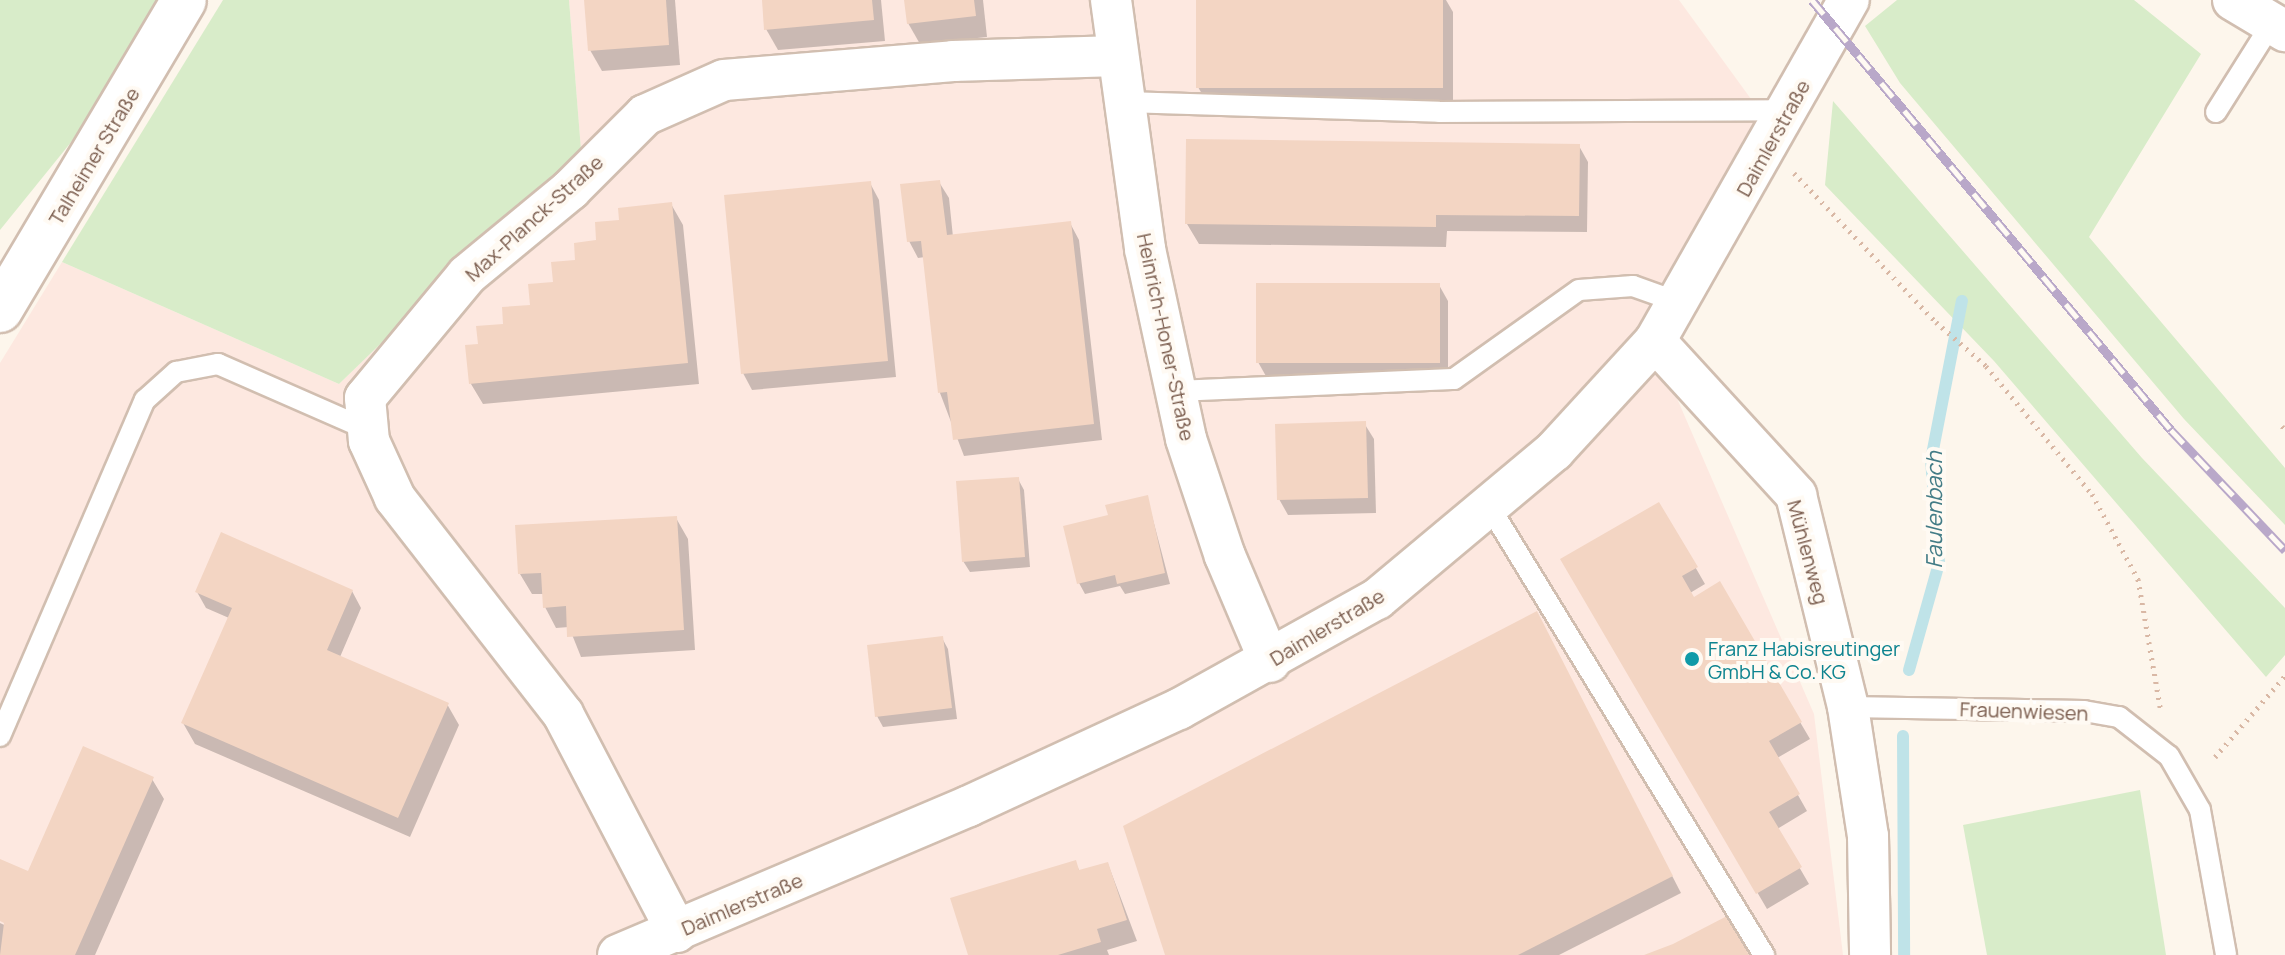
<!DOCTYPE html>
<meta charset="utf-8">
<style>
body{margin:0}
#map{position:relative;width:2285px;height:955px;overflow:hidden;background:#fdf6ec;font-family:Manrope,sans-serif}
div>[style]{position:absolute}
.commercial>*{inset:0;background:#fde8e0}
.green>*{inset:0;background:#d8ecc9}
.shadow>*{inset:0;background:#0003}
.stream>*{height:12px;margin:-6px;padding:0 6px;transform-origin:6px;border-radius:6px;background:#bfe3e8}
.building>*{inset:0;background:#f3d5c3}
.path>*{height:5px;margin-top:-2.5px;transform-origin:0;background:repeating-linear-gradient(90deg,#d9b8a5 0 2px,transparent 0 8px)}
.roads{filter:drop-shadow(2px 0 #d1beb0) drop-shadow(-2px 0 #d1beb0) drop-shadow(0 2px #d1beb0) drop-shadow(0 -2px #d1beb0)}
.service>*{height:20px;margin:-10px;padding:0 10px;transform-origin:10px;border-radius:10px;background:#fff}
.minor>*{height:40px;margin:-20px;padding:0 20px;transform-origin:20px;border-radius:20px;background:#fff}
.tertiary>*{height:44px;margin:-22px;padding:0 22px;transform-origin:22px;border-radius:22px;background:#fff}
.rail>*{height:9px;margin-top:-4.5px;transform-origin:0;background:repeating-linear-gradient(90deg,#fffaf3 0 18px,#b9a8c9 0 36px);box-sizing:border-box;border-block:2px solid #b9a8c9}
.dots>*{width:22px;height:22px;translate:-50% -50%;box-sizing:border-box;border:4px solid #fffaf3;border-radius:50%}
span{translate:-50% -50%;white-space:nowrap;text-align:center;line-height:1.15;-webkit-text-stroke:8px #fffaf3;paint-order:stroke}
.street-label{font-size:20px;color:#7a5c4d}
.culture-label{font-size:20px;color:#0d838f}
.left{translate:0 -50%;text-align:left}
.water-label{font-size:22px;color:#437c86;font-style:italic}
</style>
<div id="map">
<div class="commercial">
<div style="clip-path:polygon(569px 0,1679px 0,1759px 110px,1669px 380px,1814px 714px,1843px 955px,0 955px,0 363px,62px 262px,339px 384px,581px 150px)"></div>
</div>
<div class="green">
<div style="clip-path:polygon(0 0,159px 0,72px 141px,0 230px)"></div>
<div style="clip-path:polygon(223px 0,569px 0,581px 150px,339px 384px,62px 262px)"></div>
<div style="clip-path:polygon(1897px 0,2134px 0,2201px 54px,2089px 237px,2285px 468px,2285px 525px,2184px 419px,1900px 83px,1865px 26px)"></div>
<div style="clip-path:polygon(1833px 101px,2142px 458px,2285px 608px,2285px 655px,2266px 677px,1994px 361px,1825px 185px)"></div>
<div style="clip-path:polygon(2140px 790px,2166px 955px,1987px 955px,1963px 825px)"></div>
</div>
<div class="shadow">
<div style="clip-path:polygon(586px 0,675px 0,680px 65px,602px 71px,590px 50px)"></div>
<div style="clip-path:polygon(764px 0,881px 0,885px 41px,778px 50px,766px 29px)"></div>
<div style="clip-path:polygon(906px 0,983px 0,987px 37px,920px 44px,908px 23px)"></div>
<div style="clip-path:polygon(1198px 0,1446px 0,1453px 12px,1453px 108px,1210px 108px,1198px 87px)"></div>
<div style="clip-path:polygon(1579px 146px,1588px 162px,1587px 232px,1447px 231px,1446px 247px,1199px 244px,1187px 224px)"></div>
<div style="clip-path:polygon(939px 182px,949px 198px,953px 237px,1070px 223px,1079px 240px,1102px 440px,964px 456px,940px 393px,925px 257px,918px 258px,909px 241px)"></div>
<div style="clip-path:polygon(870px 183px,879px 200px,896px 377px,752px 390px,743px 373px)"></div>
<div style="clip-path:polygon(671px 204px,683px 225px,699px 384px,483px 404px,471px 384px,467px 347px,480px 346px,532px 307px,598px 242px)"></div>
<div style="clip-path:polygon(1439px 285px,1448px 301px,1448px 378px,1267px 378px,1258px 362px)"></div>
<div style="clip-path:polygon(1364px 423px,1374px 439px,1376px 513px,1288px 515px,1279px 499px)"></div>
<div style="clip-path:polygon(1018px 479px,1024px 490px,1030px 567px,970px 572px,963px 561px)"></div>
<div style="clip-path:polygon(1147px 497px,1170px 584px,1125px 594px,1120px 586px,1085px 594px,1079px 583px,1110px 516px)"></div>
<div style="clip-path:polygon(1659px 504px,1705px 584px,1690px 593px,1694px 600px,1719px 584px,1810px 739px,1777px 758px,1807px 811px,1777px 829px,1809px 884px,1767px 909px,1563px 560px)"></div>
<div style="clip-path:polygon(676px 518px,688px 539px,695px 650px,581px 657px,569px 627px,556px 628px,545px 607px,544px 594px,532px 594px,520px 574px)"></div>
<div style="clip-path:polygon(352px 591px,361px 608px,340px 657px,447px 704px,459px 725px,410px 837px,195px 744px,183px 723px,229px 618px,206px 608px,197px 592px)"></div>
<div style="clip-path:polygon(1545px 630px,1681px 893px,1559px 955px,1167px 955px)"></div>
<div style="clip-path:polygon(942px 638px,948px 649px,957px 719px,883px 727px,877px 716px)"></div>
<div style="clip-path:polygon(152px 779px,164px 799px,95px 955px,0 955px,0 923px,13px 929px,0 919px,0 861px,29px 873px)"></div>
<div style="clip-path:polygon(1075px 862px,1080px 872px,1108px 864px,1137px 941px,1107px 950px,1109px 955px,970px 955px)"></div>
</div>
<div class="stream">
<div style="left:1909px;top:670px;width:111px;rotate:-74.3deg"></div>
<div style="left:1939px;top:563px;width:103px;rotate:-94.4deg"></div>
<div style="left:1931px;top:460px;width:162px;rotate:-79deg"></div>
<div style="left:1903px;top:736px;width:219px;rotate:89.7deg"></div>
</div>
<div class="building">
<div style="clip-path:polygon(584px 0,666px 0,669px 45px,588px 51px)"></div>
<div style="clip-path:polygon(762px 0,872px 0,874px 20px,764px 30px)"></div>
<div style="clip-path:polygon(904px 0,974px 0,976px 16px,907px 24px)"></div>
<div style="clip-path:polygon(1196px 0,1443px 0,1443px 88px,1196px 88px)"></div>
<div style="clip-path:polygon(1186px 139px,1580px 144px,1579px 216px,1436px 215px,1436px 227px,1185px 224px)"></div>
<div style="clip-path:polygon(940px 180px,947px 235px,1071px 221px,1094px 424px,953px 440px,947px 392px,938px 393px,921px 241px,907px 242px,900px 184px)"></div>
<div style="clip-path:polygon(871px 181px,888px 361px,741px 374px,724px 195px)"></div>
<div style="clip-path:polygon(672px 202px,688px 363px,469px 384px,465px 345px,478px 344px,476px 326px,503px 324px,502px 307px,530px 305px,528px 284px,553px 282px,551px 262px,575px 260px,574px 243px,596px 240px,595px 222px,619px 220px,618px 208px)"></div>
<div style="clip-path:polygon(1256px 283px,1440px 283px,1440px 363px,1256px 363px)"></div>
<div style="clip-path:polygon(1366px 421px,1368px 498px,1277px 500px,1275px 424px)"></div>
<div style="clip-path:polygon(1019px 477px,1025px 557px,962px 562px,956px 481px)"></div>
<div style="clip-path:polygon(1148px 495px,1165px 573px,1117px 584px,1115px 575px,1077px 584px,1063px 526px,1108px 515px,1105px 505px)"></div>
<div style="clip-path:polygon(1659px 502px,1698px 567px,1682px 576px,1694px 597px,1720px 581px,1802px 722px,1769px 741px,1800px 794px,1769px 812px,1802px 867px,1756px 894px,1560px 559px)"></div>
<div style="clip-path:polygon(677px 516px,684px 630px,567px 637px,566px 606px,543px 608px,541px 573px,518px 574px,515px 525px)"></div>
<div style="clip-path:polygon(221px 532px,353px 590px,327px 650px,449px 703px,398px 818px,181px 723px,232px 608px,195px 592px)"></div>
<div style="clip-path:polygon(1537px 611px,1673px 876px,1518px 955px,1165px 955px,1123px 826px)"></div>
<div style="clip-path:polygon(943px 636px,952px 708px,875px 717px,867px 645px)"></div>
<div style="clip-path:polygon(83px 746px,154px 777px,75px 955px,0 955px,4px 923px,0 921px,0 859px,28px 871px)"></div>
<div style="clip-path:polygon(1076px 860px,1079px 870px,1108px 862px,1127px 920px,1097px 929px,1101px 942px,1058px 955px,968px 955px,950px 898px)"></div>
<div style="clip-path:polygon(1729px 915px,1749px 955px,1644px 955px,1673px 944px)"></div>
</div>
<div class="path">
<div style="left:1794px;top:173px;width:206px;rotate:46.4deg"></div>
<div style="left:1936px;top:322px;width:67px;rotate:41.3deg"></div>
<div style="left:1986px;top:366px;width:166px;rotate:50.4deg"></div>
<div style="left:2092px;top:494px;width:97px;rotate:61.6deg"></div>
<div style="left:2138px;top:579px;width:135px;rotate:80.2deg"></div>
<div style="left:2282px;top:426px;width:5px;rotate:53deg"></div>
<div style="left:2215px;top:757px;width:107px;rotate:-49.2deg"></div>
</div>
<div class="roads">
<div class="service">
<div style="left:1125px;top:102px;width:314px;rotate:1.8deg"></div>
<div style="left:1439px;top:112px;width:350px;rotate:-0.3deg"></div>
<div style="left:2216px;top:112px;width:105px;rotate:-57.8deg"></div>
<div style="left:1175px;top:391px;width:279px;rotate:-2.5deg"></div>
<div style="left:1454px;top:379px;width:153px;rotate:-35.5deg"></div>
<div style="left:1579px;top:290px;width:54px;rotate:-4.2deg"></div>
<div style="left:1633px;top:286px;width:48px;rotate:19.6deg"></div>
<div style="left:1489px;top:506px;width:527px;rotate:58.51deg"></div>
<div style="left:1848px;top:707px;width:236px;rotate:1deg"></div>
<div style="left:2084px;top:711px;width:36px;rotate:10deg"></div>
<div style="left:2119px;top:717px;width:63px;rotate:38deg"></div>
<div style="left:2169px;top:756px;width:62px;rotate:60.1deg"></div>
<div style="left:2200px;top:810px;width:147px;rotate:79.8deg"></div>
<div style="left:0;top:736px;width:366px;rotate:-66.7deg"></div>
<div style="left:145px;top:400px;width:42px;rotate:-42.1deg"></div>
<div style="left:176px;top:372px;width:43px;rotate:-10.8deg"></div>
<div style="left:218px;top:364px;width:164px;rotate:23.7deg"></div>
</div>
<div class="minor">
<div style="left:1111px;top:0;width:251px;rotate:82.2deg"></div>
<div style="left:1145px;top:249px;width:194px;rotate:77.8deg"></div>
<div style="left:1186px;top:439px;width:123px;rotate:71.6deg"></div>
<div style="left:1225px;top:556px;width:115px;rotate:67deg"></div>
<div style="left:2233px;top:0;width:61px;rotate:30.8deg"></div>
<div style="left:1655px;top:341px;width:209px;rotate:47.5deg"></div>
<div style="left:1796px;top:495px;width:218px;rotate:76.2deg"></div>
<div style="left:1848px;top:707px;width:131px;rotate:81.2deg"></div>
<div style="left:1868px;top:836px;width:119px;rotate:89deg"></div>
<div style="left:677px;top:932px;width:246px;rotate:-117.6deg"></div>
<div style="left:563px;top:714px;width:274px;rotate:-127.9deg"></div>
<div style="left:395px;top:498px;width:63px;rotate:-114.5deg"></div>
<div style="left:369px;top:441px;width:43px;rotate:-95.3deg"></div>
<div style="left:365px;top:398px;width:160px;rotate:-50.3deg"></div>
<div style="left:467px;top:275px;width:134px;rotate:-39.5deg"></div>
<div style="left:570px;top:190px;width:106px;rotate:-45deg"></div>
<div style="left:645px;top:115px;width:86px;rotate:-23.9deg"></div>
<div style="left:724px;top:80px;width:230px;rotate:-4.7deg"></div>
<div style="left:953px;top:61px;width:165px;rotate:-1.7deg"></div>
<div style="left:618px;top:955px;width:381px;rotate:-23deg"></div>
<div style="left:969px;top:806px;width:231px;rotate:-24.8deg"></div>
<div style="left:1179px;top:709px;width:227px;rotate:-29.1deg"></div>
<div style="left:1377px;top:599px;width:231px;rotate:-39.9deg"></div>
<div style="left:1554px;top:451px;width:149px;rotate:-47.4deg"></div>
<div style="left:1655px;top:341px;width:392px;rotate:-60.4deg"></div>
</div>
<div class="tertiary">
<div style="left:0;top:310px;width:360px;rotate:-59.3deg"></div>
</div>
</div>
<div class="rail">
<div style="left:1812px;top:0;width:560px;rotate:50.14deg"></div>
<div style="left:2171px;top:430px;width:166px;rotate:46.5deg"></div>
</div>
<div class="dots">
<div style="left:1692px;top:659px;background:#0f9aa8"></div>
</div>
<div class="street-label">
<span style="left:1773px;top:138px;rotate:-61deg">Daimlerstraße</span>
<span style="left:94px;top:156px;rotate:-59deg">Talheimer Straße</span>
<span style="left:534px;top:218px;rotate:-42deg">Max-Planck-Straße</span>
<span style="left:1166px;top:337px;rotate:78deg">Heinrich-Honer-Straße</span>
<span style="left:1808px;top:552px;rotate:75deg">Mühlenweg</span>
<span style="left:1327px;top:627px;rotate:-31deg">Daimlerstraße</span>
<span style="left:2024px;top:711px;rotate:2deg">Frauenwiesen</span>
<span style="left:742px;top:904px;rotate:-23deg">Daimlerstraße</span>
</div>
<div class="culture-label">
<span class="left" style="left:1708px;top:660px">Franz Habisreutinger<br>GmbH &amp; Co. KG</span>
</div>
<div class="water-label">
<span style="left:1935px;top:510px;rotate:-90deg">Faulenbach</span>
</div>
</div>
